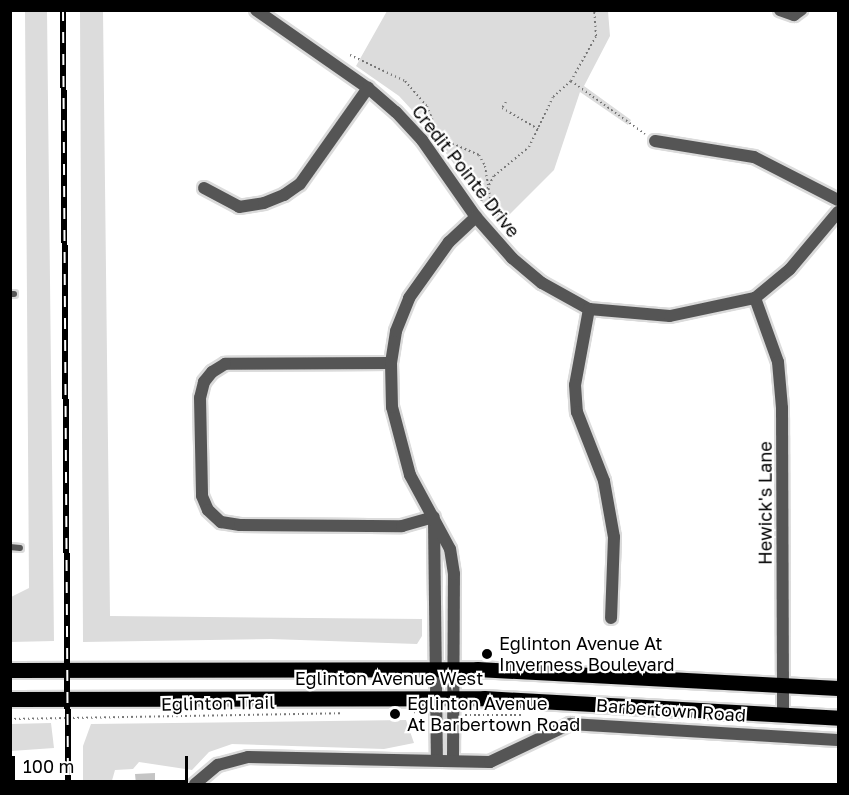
<!DOCTYPE html>
<style>
body{margin:0}
#map{position:relative;width:849px;height:795px;overflow:hidden;background:#fff;font-family:"Golos Text",sans-serif}
div>[style]{position:absolute}
.green>*{inset:0;background:#dcdcdc}
.building>*{inset:0;background:#c4c4c4}
.path>*{height:2px;margin-top:-1px;transform-origin:0;background:repeating-linear-gradient(90deg,#777 0 1.5px,transparent 0 4.5px)}
.roads{filter:drop-shadow(2px 0 #dbdbdb) drop-shadow(-2px 0 #dbdbdb) drop-shadow(0 2px #dbdbdb) drop-shadow(0 -2px #dbdbdb)}
.service>*{height:6px;margin:-3px;padding:0 3px;transform-origin:3px;border-radius:3px;background:#555}
.minor>*{height:12px;margin:-6px;padding:0 6px;transform-origin:6px;border-radius:6px;background:#555}
.primary>*{height:15px;margin:-7.5px;padding:0 7.5px;transform-origin:7.5px;border-radius:7.5px;background:#000}
.rail>*{height:6px;margin-top:-3px;transform-origin:0;background:repeating-linear-gradient(90deg,#fff 0 11px,#000 0 22px);box-sizing:border-box;border-block:2px solid #000}
.dots>*{width:16px;height:16px;translate:-50% -50%;box-sizing:border-box;border:3px solid #fff;border-radius:50%}
span{translate:-50% -50%;white-space:nowrap;text-align:center;line-height:1.15;-webkit-text-stroke:4.5px #fff;paint-order:stroke}
.street-label{font-size:18px;color:#000}
.poi-label{font-size:18px;color:#000}
.left{translate:0 -50%;text-align:left}
.frame{position:absolute;inset:0;border:12px solid #000;pointer-events:none}
.scale{position:absolute;left:12px;top:756px;width:176px;height:27px;box-sizing:border-box;border:3px solid #000;border-top:0;padding-left:8px;font-size:18px;line-height:21px;white-space:nowrap;color:#000;-webkit-text-stroke:4px #fff;paint-order:stroke}
</style>
<div id="map">
<div class="green">
<div style="clip-path:polygon(25px 11px,47px 11px,54px 641px,11px 642px,11px 597px,29px 588px)"></div>
<div style="clip-path:polygon(80px 11px,103px 11px,110px 616px,422px 619px,422px 636px,417px 644px,271px 639px,83px 642px)"></div>
<div style="clip-path:polygon(387px 11px,608px 11px,610px 36px,584px 86px,631px 120px,628px 125px,580px 92px,554px 170px,499px 225px,423px 122px,399px 96px,356px 66px)"></div>
<div style="clip-path:polygon(406px 720px,414px 743px,384px 749px,232px 744px,209px 752px,192px 770px,139px 762px,133px 769px,115px 770px,111px 784px,83px 784px,83px 746px,91px 724px)"></div>
<div style="clip-path:polygon(51px 723px,54px 748px,11px 751px,11px 724px)"></div>
</div>
<div class="building">
<div style="clip-path:polygon(155px 773px,155px 784px,136px 784px,135px 774px)"></div>
</div>
<div class="path">
<div style="left:350px;top:55px;width:61px;rotate:25.3deg"></div>
<div style="left:405px;top:81px;width:33px;rotate:49deg"></div>
<div style="left:427px;top:106px;width:35px;rotate:68deg"></div>
<div style="left:440px;top:138px;width:43px;rotate:23.6deg"></div>
<div style="left:479px;top:155px;width:13px;rotate:61deg"></div>
<div style="left:485px;top:166px;width:36px;rotate:81deg"></div>
<div style="left:491px;top:202px;width:20px;rotate:60deg"></div>
<div style="left:571px;top:81px;width:91px;rotate:35.6deg"></div>
<div style="left:506px;top:102px;width:7px;rotate:124deg"></div>
<div style="left:502px;top:108px;width:42px;rotate:30.3deg"></div>
<div style="left:481px;top:201px;width:28px;rotate:-63deg"></div>
<div style="left:494px;top:176px;width:45px;rotate:-39.6deg"></div>
<div style="left:529px;top:147px;width:55px;rotate:-64.4deg"></div>
<div style="left:553px;top:97px;width:24px;rotate:-42deg"></div>
<div style="left:571px;top:81px;width:51px;rotate:-60.9deg"></div>
<div style="left:596px;top:36px;width:26px;rotate:-94deg"></div>
<div style="left:10px;top:349px;width:4px;rotate:90deg"></div>
<div style="left:414px;top:712px;width:12px;rotate:14deg"></div>
<div style="left:465px;top:715px;width:57px"></div>
<div style="left:10px;top:719px;width:331px;rotate:-1deg"></div>
</div>
<div class="roads">
<div class="service">
<div style="left:10px;top:294px;width:4px"></div>
<div style="left:10px;top:547px;width:10px;rotate:6deg"></div>
</div>
<div class="minor">
<div style="left:256px;top:10px;width:136px;rotate:34.9deg"></div>
<div style="left:368px;top:88px;width:37px;rotate:41deg"></div>
<div style="left:396px;top:112px;width:38px;rotate:47deg"></div>
<div style="left:422px;top:140px;width:94px;rotate:55deg"></div>
<div style="left:476px;top:217px;width:55px;rotate:48.7deg"></div>
<div style="left:512px;top:258px;width:39px;rotate:40deg"></div>
<div style="left:542px;top:283px;width:54px;rotate:29deg"></div>
<div style="left:589px;top:309px;width:81px;rotate:4.9deg"></div>
<div style="left:670px;top:316px;width:87px;rotate:-12deg"></div>
<div style="left:755px;top:298px;width:45px;rotate:-39.6deg"></div>
<div style="left:790px;top:269px;width:75px;rotate:-49.9deg"></div>
<div style="left:780px;top:10px;width:15px;rotate:20deg"></div>
<div style="left:794px;top:15px;width:9px;rotate:-36deg"></div>
<div style="left:655px;top:141px;width:100px;rotate:9.2deg"></div>
<div style="left:754px;top:157px;width:94px;rotate:27.1deg"></div>
<div style="left:204px;top:188px;width:40px;rotate:28deg"></div>
<div style="left:239px;top:207px;width:25px;rotate:-9deg"></div>
<div style="left:264px;top:203px;width:22px;rotate:-22deg"></div>
<div style="left:284px;top:195px;width:19px;rotate:-35deg"></div>
<div style="left:300px;top:184px;width:118px;rotate:-54.7deg"></div>
<div style="left:755px;top:298px;width:68px;rotate:70.2deg"></div>
<div style="left:778px;top:362px;width:46px;rotate:85deg"></div>
<div style="left:782px;top:408px;width:305px;rotate:89.8deg"></div>
<div style="left:589px;top:309px;width:77px;rotate:100.4deg"></div>
<div style="left:575px;top:385px;width:27px;rotate:86deg"></div>
<div style="left:577px;top:412px;width:74px;rotate:68.6deg"></div>
<div style="left:604px;top:481px;width:57px;rotate:79.9deg"></div>
<div style="left:614px;top:537px;width:81px;rotate:92.1deg"></div>
<div style="left:391px;top:363px;width:166px;rotate:179.7deg"></div>
<div style="left:225px;top:364px;width:15px;rotate:148deg"></div>
<div style="left:212px;top:372px;width:13px;rotate:129deg"></div>
<div style="left:204px;top:382px;width:16px;rotate:104deg"></div>
<div style="left:200px;top:398px;width:98px;rotate:88.8deg"></div>
<div style="left:202px;top:496px;width:15px;rotate:67deg"></div>
<div style="left:208px;top:510px;width:18px;rotate:43deg"></div>
<div style="left:221px;top:522px;width:19px;rotate:9deg"></div>
<div style="left:240px;top:525px;width:162px;rotate:0.4deg"></div>
<div style="left:402px;top:526px;width:33px;rotate:-16deg"></div>
<div style="left:434px;top:521px;width:238px;rotate:89.3deg"></div>
<div style="left:453px;top:759px;width:185px;rotate:-89.7deg"></div>
<div style="left:454px;top:574px;width:25px;rotate:-99deg"></div>
<div style="left:450px;top:549px;width:84px;rotate:-118.4deg"></div>
<div style="left:410px;top:475px;width:70px;rotate:-104.8deg"></div>
<div style="left:392px;top:407px;width:44px;rotate:-91.3deg"></div>
<div style="left:391px;top:363px;width:32px;rotate:-81deg"></div>
<div style="left:396px;top:331px;width:35px;rotate:-68deg"></div>
<div style="left:409px;top:298px;width:69px;rotate:-54.5deg"></div>
<div style="left:449px;top:242px;width:37px;rotate:-43deg"></div>
<div style="left:195px;top:784px;width:30px;rotate:-40deg"></div>
<div style="left:218px;top:765px;width:31px;rotate:-15deg"></div>
<div style="left:248px;top:757px;width:242px;rotate:1.2deg"></div>
<div style="left:490px;top:762px;width:89px;rotate:-25.4deg"></div>
<div style="left:570px;top:724px;width:268px;rotate:3.4deg"></div>
</div>
<div class="primary">
<div style="left:10px;top:670px;width:467px;rotate:-0.1deg"></div>
<div style="left:477px;top:669px;width:361px;rotate:3deg"></div>
<div style="left:10px;top:699px;width:474px;rotate:-0.1deg"></div>
<div style="left:484px;top:698px;width:355px;rotate:3.2deg"></div>
</div>
</div>
<div class="rail">
<div style="left:63px;top:10px;width:774px;rotate:89.63deg"></div>
</div>
<div class="dots">
<div style="left:487px;top:654px;background:#000"></div>
<div style="left:395px;top:714px;background:#000"></div>
</div>
<div class="street-label">
<span style="left:466px;top:171px;rotate:52deg">Credit Pointe Drive</span>
<span style="left:765px;top:503px;rotate:-90deg">Hewick's Lane</span>
<span style="left:389px;top:678px">Eglinton Avenue West</span>
<span style="left:218px;top:703px;rotate:-1deg">Eglinton Trail</span>
<span style="left:671px;top:710px;rotate:4deg">Barbertown Road</span>
</div>
<div class="poi-label">
<span class="left" style="left:499px;top:654px">Eglinton Avenue At<br>Inverness Boulevard</span>
<span class="left" style="left:407px;top:714px">Eglinton Avenue<br>At Barbertown Road</span>
</div>
<div class="frame"></div>
<div class="scale">100 m</div>
</div>
